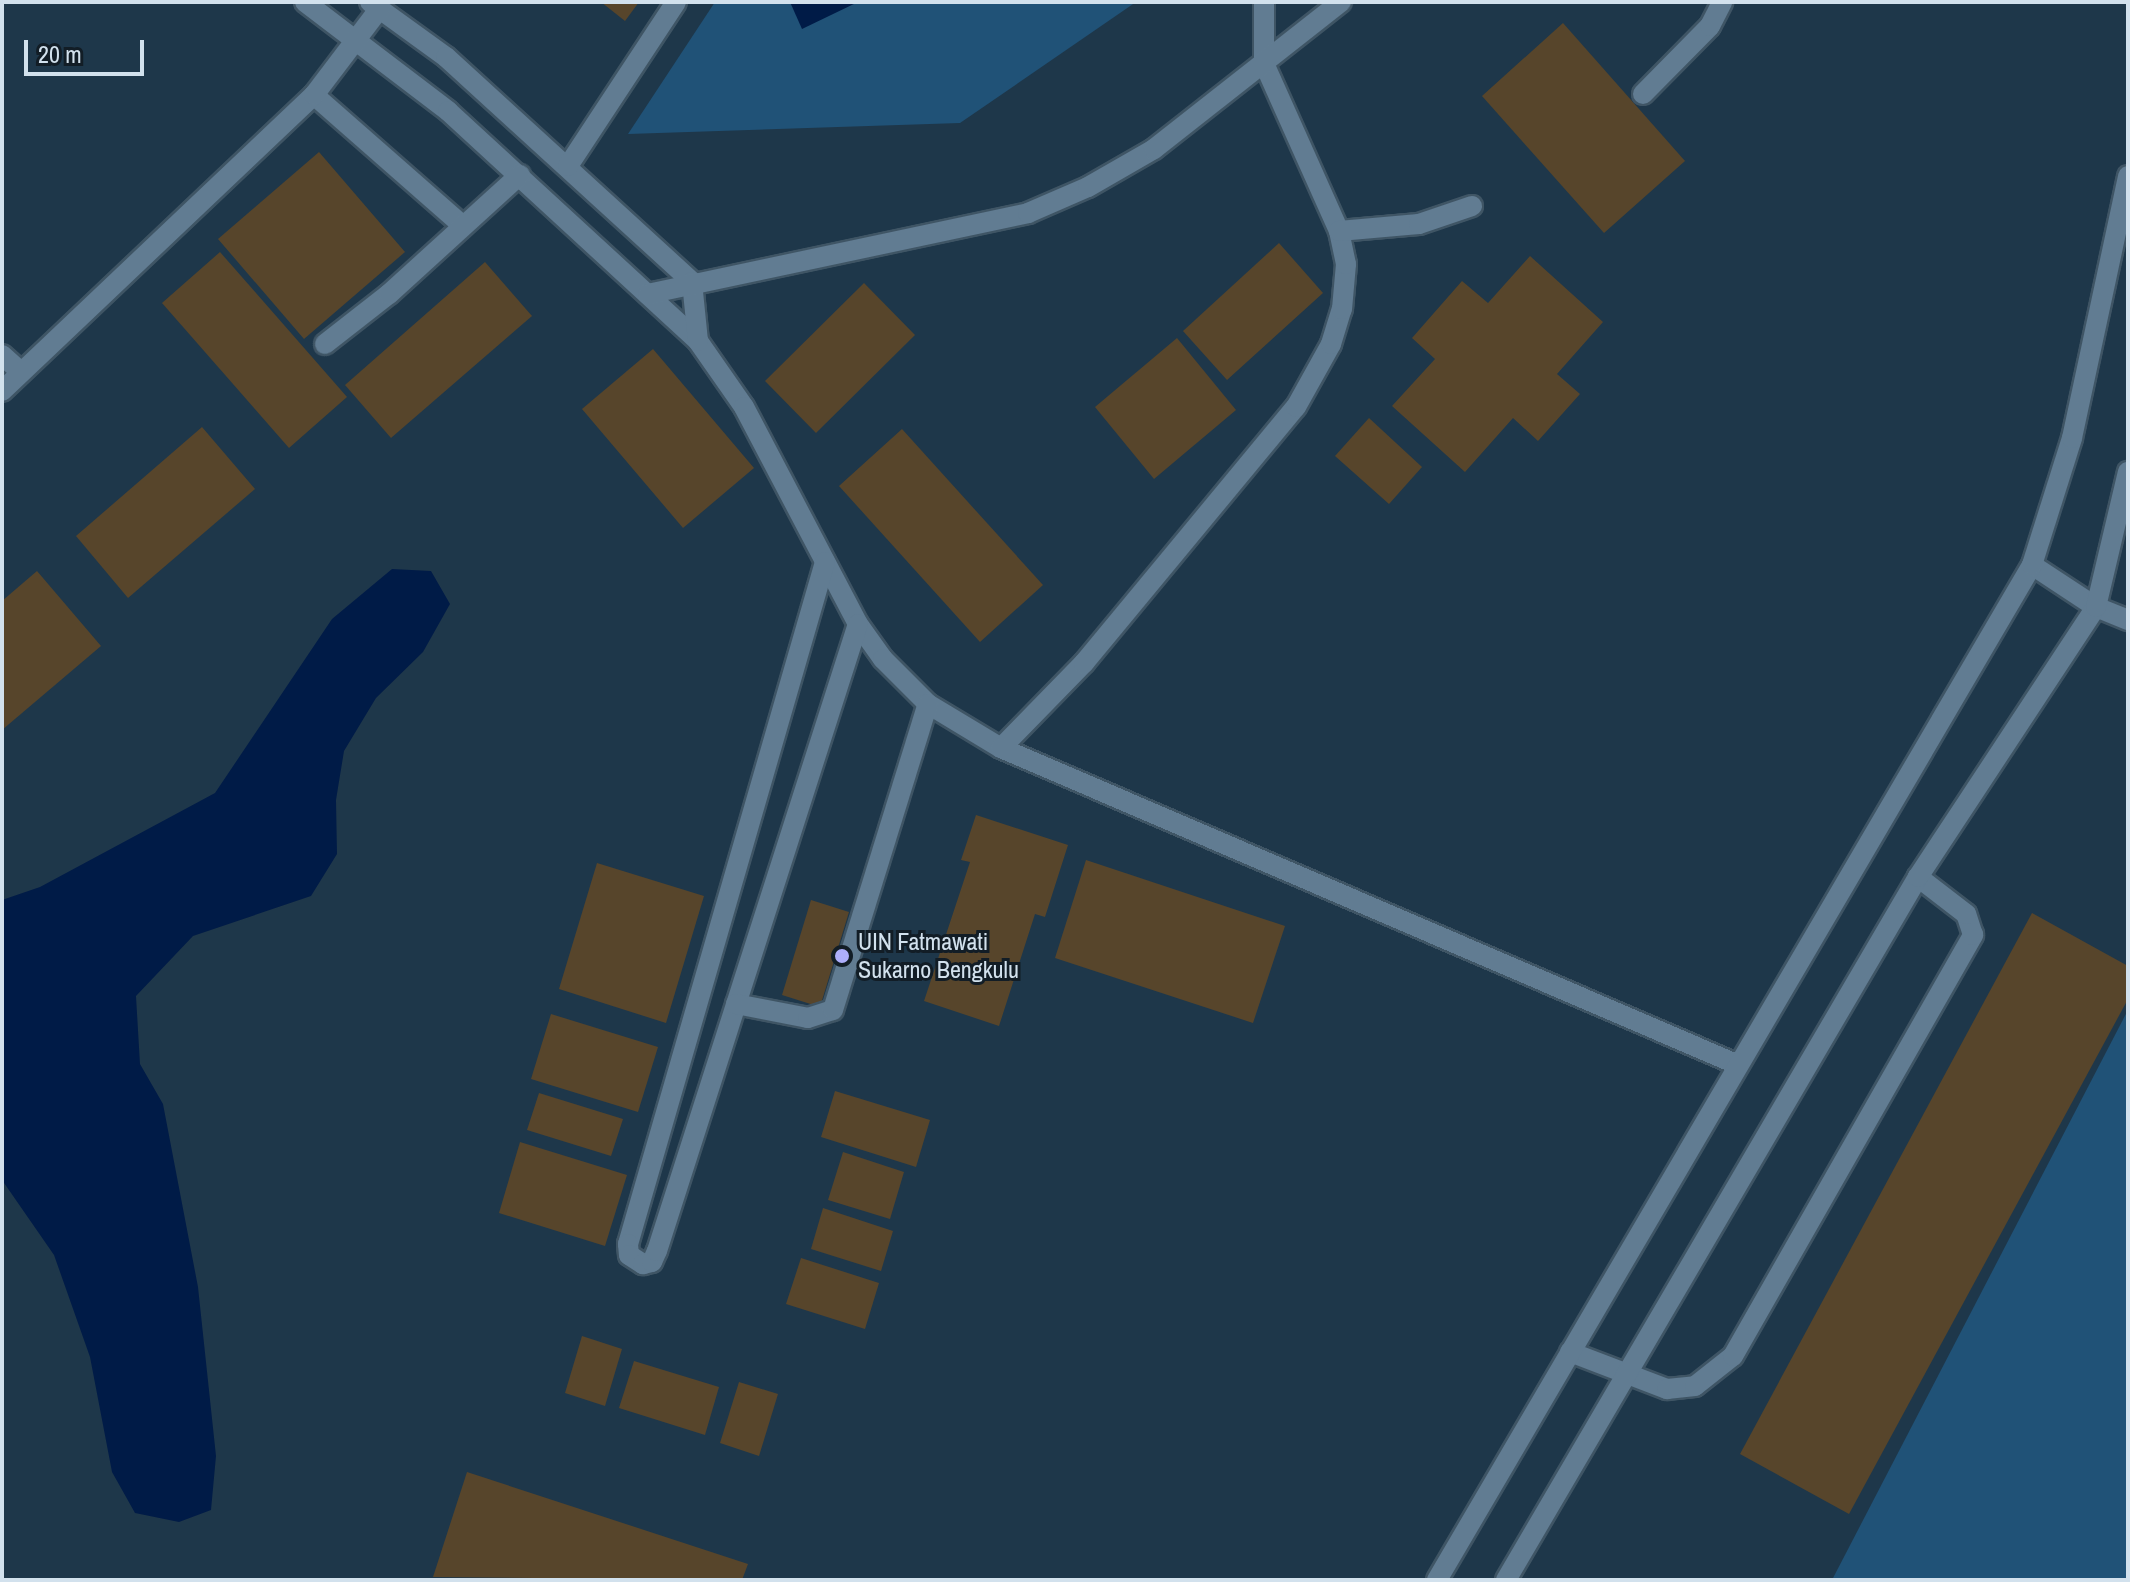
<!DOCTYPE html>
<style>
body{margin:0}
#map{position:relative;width:2130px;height:1582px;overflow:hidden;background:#1e374a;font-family:"Archivo Narrow",sans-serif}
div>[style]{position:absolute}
.green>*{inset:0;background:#205277}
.water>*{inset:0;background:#001b47}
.building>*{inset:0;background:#57452b}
.roads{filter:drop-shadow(2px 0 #3f5565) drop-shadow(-2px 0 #3f5565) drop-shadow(0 2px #3f5565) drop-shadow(0 -2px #3f5565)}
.lane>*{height:20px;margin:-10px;padding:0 10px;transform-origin:10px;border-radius:10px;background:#617c92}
.street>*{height:20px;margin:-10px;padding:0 10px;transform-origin:10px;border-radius:10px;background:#617c92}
.dots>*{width:22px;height:22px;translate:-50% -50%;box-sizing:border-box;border:4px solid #121d26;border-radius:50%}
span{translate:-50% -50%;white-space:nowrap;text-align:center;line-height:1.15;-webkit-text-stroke:6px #121d26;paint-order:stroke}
.poi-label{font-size:24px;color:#d2e1ed}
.left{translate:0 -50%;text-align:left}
.frame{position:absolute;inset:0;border:4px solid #d2e1ed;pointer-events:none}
.scale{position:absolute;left:24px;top:40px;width:120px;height:36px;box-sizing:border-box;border:4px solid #d2e1ed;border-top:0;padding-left:10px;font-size:24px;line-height:28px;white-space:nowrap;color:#d2e1ed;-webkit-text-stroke:6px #121d26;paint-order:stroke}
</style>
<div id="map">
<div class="green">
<div style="clip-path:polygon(715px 2px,1136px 2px,960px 123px,628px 134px)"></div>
<div style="clip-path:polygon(2128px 1010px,2128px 1580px,1832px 1580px)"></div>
</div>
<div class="water">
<div style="clip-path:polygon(790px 2px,858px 2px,802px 29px)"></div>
<div style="clip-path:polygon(392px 569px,431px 571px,450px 604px,423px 652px,376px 698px,344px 751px,336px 800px,337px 854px,311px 896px,193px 936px,136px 996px,140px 1064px,163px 1104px,198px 1287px,216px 1456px,211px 1510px,179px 1522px,135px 1513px,112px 1472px,90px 1357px,54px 1255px,2px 1180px,2px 900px,40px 887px,215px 793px,332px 619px)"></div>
</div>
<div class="building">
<div style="clip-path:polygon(601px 2px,639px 2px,625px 21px)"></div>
<div style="clip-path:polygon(1563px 23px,1685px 161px,1604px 233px,1482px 96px)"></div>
<div style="clip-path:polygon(319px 152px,405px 252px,304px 339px,218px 239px)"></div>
<div style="clip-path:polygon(1279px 243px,1323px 293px,1227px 380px,1183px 331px)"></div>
<div style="clip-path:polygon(220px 252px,347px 397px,289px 448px,162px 303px)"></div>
<div style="clip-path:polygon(1530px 256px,1603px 322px,1557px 374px,1580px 394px,1538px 441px,1513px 418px,1465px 472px,1392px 406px,1435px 359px,1412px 338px,1462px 281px,1488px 303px)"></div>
<div style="clip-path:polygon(485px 262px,532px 316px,391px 438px,345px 385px)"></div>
<div style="clip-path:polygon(864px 283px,915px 335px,816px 433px,765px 381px)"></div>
<div style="clip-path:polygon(1177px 338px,1236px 410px,1154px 479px,1095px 407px)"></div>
<div style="clip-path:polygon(653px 349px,754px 468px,683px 528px,582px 409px)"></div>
<div style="clip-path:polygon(1369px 418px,1422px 467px,1389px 504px,1335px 456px)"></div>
<div style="clip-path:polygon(202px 427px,255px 489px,128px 598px,76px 536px)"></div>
<div style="clip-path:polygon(902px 429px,1043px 585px,980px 642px,839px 486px)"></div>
<div style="clip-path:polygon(37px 571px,101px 646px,2px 730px,2px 601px)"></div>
<div style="clip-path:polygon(976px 815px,1068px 845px,1045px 917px,1035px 914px,999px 1026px,924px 1001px,970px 862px,961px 860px)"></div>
<div style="clip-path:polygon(1086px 860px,1285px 926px,1253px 1023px,1055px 958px)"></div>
<div style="clip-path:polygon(597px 863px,704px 896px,666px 1023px,559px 989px)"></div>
<div style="clip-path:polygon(811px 900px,849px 912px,820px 1007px,782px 995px)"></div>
<div style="clip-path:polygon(2032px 913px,2128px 966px,2128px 999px,1849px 1514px,1740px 1454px)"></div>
<div style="clip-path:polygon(551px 1014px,658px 1047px,638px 1112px,531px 1079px)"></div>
<div style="clip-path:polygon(835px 1091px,930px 1120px,916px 1167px,821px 1137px)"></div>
<div style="clip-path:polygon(539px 1093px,623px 1119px,611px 1156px,527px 1130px)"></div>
<div style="clip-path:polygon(520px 1142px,627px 1175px,605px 1246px,499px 1213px)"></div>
<div style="clip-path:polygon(843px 1152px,904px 1172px,890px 1219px,828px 1200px)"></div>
<div style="clip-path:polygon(823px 1208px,893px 1231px,881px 1271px,811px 1249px)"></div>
<div style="clip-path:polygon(801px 1258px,879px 1283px,865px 1329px,786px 1304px)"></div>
<div style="clip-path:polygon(582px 1336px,622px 1349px,605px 1406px,565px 1393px)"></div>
<div style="clip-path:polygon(634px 1361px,719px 1387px,705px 1435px,619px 1408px)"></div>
<div style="clip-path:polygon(739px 1382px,778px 1394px,759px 1456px,720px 1443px)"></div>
<div style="clip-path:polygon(467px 1472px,748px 1564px,742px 1580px,433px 1577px)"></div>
</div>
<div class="roads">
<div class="lane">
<div style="left:305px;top:2px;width:180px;rotate:37.3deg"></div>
<div style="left:448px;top:111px;width:340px;rotate:42.6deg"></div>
<div style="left:698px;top:341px;width:80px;rotate:55.1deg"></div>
<div style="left:744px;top:407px;width:245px;rotate:62.3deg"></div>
<div style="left:858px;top:624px;width:43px;rotate:54.5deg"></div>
<div style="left:883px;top:659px;width:64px;rotate:45deg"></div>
<div style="left:928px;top:704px;width:85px;rotate:31.1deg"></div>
<div style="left:1001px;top:748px;width:119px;rotate:-45.7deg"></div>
<div style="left:1084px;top:663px;width:332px;rotate:-50.4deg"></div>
<div style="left:1296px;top:407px;width:72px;rotate:-60.9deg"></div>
<div style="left:1331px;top:344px;width:37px;rotate:-73deg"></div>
<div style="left:1342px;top:309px;width:45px;rotate:-84.9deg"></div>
<div style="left:1346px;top:264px;width:34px;rotate:-102deg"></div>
<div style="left:1339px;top:231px;width:184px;rotate:-114.1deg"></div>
<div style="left:1264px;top:63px;width:61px;rotate:-90deg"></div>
<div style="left:370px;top:2px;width:94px;rotate:35.9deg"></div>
<div style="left:446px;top:57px;width:333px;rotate:42.4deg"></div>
<div style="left:692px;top:282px;width:59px;rotate:84.2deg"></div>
<div style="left:1643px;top:94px;width:95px;rotate:-45.4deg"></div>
<div style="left:1710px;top:26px;width:27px;rotate:-63deg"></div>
<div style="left:314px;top:95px;width:198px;rotate:41.3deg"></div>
<div style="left:568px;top:166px;width:196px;rotate:-56.6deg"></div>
<div style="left:1339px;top:231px;width:80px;rotate:-5deg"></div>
<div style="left:1419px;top:224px;width:56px;rotate:-18.8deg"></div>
<div style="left:648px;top:294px;width:389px;rotate:-12deg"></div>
<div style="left:1028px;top:213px;width:65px;rotate:-23.4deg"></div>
<div style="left:1088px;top:187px;width:76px;rotate:-29.9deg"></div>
<div style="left:1154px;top:149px;width:238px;rotate:-38.2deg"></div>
<div style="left:325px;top:344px;width:81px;rotate:-38deg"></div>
<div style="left:389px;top:294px;width:177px;rotate:-42.3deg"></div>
<div style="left:2px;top:355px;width:25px;rotate:42deg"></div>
<div style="left:2px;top:391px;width:430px;rotate:-43.5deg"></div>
<div style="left:314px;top:95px;width:109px;rotate:-52.8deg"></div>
<div style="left:825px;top:562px;width:710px;rotate:106.11deg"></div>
<div style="left:628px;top:1244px;width:11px;rotate:85deg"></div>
<div style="left:629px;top:1255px;width:17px;rotate:33deg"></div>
<div style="left:643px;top:1264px;width:9px;rotate:-13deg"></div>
<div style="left:652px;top:1262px;width:12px;rotate:-66deg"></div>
<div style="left:657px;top:1251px;width:658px;rotate:-72.23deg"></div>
<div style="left:1001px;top:748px;width:800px;rotate:23.26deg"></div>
<div style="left:736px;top:1004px;width:73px;rotate:11deg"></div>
<div style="left:808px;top:1018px;width:26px;rotate:-18deg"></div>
<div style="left:833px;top:1010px;width:320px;rotate:-72.8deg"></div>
<div style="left:1570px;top:1352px;width:104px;rotate:20.9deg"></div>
<div style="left:1667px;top:1389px;width:28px;rotate:-6deg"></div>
<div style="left:1695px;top:1386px;width:48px;rotate:-38.3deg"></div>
<div style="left:1733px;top:1356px;width:485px;rotate:-60.3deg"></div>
<div style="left:1973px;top:935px;width:22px;rotate:-108deg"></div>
<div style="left:1966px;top:914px;width:61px;rotate:-142.4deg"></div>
</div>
<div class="street">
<div style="left:2032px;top:565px;width:77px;rotate:33.3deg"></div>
<div style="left:2096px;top:607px;width:35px;rotate:22deg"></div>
<div style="left:1437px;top:1580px;width:1177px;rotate:-59.62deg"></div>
<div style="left:2032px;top:565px;width:133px;rotate:-72.5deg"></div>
<div style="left:2072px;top:438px;width:268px;rotate:-77.9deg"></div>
<div style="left:1506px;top:1580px;width:815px;rotate:-59.63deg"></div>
<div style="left:1918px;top:877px;width:323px;rotate:-56.6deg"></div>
<div style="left:2096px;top:607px;width:139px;rotate:-76.7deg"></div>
</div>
</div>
<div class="dots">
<div style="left:842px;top:956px;background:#adaefb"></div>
</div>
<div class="poi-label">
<span class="left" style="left:858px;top:956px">UIN Fatmawati<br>Sukarno Bengkulu</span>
</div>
<div class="frame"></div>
<div class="scale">20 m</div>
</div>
